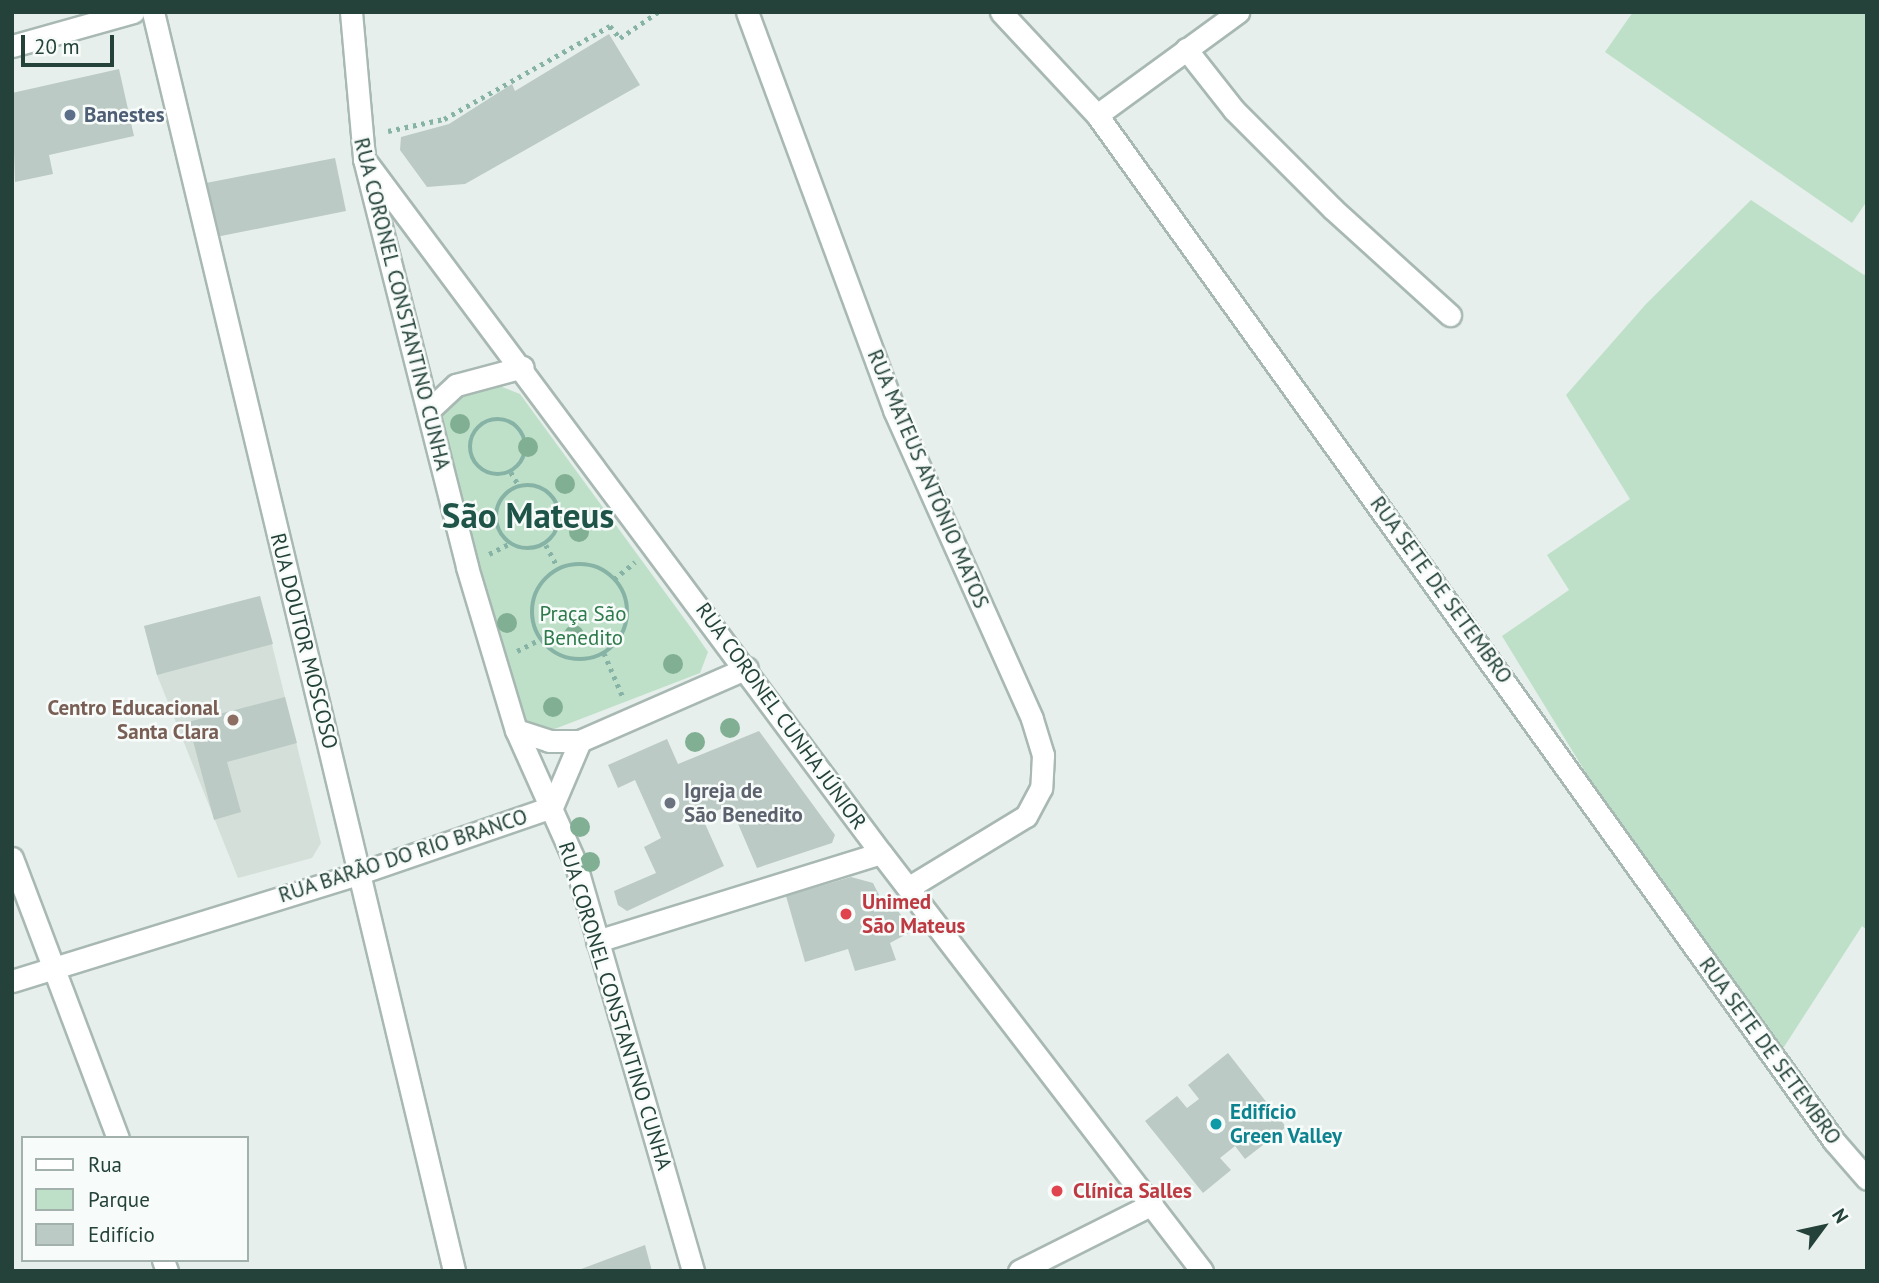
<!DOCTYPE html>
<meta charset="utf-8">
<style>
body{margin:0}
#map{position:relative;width:1879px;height:1283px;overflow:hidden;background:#e6efeb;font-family:"PT Sans",sans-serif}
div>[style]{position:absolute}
.built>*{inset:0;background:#d4dfda}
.green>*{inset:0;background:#bfe0c8}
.building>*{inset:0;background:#bbcac4}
.path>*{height:4.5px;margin-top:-2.25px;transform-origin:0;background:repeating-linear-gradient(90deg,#86b3a5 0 3.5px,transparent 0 8.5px)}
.path>.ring{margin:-2.25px;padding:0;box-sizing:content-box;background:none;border:4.5px solid #86b3a5;border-radius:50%}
.roads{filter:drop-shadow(2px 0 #a8b8b2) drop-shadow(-2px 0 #a8b8b2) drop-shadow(0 2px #a8b8b2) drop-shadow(0 -2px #a8b8b2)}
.minor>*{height:21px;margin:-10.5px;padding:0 10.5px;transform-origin:10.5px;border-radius:10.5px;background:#fff}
.trees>*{width:20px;height:20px;margin:-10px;border-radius:50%;background:#80af93}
.dots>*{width:19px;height:19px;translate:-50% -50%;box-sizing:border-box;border:4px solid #f7fbf9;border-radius:50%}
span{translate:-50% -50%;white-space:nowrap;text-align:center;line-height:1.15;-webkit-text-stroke:5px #f7fbf9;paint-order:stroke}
.service-label{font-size:21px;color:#4e5e75;font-weight:700}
.left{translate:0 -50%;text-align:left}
.street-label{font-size:21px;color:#24423a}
.park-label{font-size:21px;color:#2d7a4b}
.education-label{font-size:21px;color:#785e54;font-weight:700}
.right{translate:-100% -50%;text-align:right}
.worship-label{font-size:21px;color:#5b616d;font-weight:700}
.health-label{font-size:21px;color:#be3a42;font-weight:700}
.culture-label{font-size:21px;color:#0d838f;font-weight:700}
.town-label{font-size:35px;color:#1f5548;font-weight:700}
.frame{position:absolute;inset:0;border:14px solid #24423a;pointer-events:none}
.legend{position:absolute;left:21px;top:1136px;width:228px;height:126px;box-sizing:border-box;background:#f7fbf9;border:2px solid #a3b1ad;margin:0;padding:9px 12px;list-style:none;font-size:21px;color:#24423a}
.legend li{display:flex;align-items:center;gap:14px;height:35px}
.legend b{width:35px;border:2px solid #a3b1ad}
.north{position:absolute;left:1788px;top:1192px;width:70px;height:70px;-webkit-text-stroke:5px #f7fbf9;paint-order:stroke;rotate:57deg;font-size:19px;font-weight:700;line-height:28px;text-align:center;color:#24423a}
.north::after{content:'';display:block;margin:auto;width:24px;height:32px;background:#24423a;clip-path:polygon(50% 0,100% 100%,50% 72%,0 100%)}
.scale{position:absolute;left:21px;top:35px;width:93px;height:32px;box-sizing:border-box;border:4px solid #24423a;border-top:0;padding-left:9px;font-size:21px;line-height:24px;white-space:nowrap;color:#24423a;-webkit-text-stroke:5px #f7fbf9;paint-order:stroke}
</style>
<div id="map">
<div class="built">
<div style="clip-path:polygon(260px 596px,321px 843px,312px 858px,238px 878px,157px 675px,144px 626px)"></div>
</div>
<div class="green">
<div style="clip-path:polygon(1633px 12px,1867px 12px,1867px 201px,1852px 223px,1605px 52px)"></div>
<div style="clip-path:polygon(1751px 200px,1864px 275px,1867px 272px,1867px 930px,1862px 926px,1782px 1050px,1619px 827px,1502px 636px,1569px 590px,1547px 555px,1630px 499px,1566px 395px,1646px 304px)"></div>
<div style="clip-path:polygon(492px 383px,520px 394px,697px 636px,708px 652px,700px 673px,539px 735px,518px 712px,439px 423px,443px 408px,459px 390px)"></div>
</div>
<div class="building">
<div style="clip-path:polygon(609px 34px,640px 85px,465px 184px,427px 187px,400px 150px,401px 137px,449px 124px,512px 84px,515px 91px)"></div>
<div style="clip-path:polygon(119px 69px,134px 136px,49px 155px,53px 174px,15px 182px,12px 93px)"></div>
<div style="clip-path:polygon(335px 158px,346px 211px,216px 237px,206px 183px)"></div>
<div style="clip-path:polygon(260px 596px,273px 644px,157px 675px,144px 626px)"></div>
<div style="clip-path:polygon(285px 697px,297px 743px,227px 762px,241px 812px,214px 820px,188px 722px)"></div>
<div style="clip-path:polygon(759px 731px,835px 835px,832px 843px,757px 868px,730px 805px,702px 817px,724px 866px,627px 911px,618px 905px,614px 891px,656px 873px,644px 847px,661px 838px,635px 780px,618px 788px,608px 765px,667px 739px,678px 764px)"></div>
<div style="clip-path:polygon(851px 877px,873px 883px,880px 897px,887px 895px,912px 931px,890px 943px,896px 960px,855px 971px,848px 949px,805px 962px,786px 896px)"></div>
<div style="clip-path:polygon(1228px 1053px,1286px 1127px,1245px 1159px,1235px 1146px,1220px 1158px,1231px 1170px,1203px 1193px,1145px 1121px,1177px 1096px,1187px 1108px,1199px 1099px,1188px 1085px)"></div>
<div style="clip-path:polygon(645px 1245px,652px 1271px,576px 1271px)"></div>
</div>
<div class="path">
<div style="left:388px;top:131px;width:57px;rotate:-12.1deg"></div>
<div style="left:444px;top:119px;width:190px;rotate:-29.3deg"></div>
<div style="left:610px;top:26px;width:16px;rotate:50deg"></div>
<div style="left:620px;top:38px;width:46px;rotate:-34.4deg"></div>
<div class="ring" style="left:470px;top:419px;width:51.5px;height:51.5px"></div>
<div style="left:511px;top:472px;width:16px;rotate:60deg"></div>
<div class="ring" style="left:496px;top:485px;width:59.5px;height:59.5px"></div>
<div style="left:546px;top:545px;width:27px;rotate:62deg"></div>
<div style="left:489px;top:554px;width:22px;rotate:-27deg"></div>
<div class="ring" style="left:532px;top:564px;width:91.5px;height:91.5px"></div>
<div style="left:614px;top:579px;width:27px;rotate:-39deg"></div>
<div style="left:517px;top:651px;width:27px;rotate:-27deg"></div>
<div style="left:604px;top:653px;width:48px;rotate:66.6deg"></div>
</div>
<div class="roads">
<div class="minor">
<div style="left:153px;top:12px;width:1294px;rotate:76.55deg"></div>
<div style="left:351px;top:12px;width:148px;rotate:84.9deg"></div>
<div style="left:364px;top:159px;width:421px;rotate:75.8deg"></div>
<div style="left:467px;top:567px;width:170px;rotate:73.3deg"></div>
<div style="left:516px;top:730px;width:145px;rotate:65.9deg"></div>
<div style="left:575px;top:862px;width:426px;rotate:73.9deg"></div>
<div style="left:747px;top:12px;width:424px;rotate:69.7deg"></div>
<div style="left:894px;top:410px;width:338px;rotate:65.9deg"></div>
<div style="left:1032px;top:719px;width:38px;rotate:73deg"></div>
<div style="left:1043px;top:755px;width:33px;rotate:93deg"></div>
<div style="left:1041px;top:788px;width:32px;rotate:118deg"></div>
<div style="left:1026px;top:816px;width:137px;rotate:148.7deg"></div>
<div style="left:1001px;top:12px;width:141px;rotate:47deg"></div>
<div style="left:1097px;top:115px;width:1263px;rotate:54.31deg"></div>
<div style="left:1834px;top:1141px;width:50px;rotate:49deg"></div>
<div style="left:12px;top:46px;width:126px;rotate:-15.7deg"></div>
<div style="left:1186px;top:49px;width:78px;rotate:51.8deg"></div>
<div style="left:1234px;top:110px;width:140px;rotate:45deg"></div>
<div style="left:1333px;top:209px;width:158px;rotate:42.2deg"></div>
<div style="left:1097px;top:115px;width:175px;rotate:-36.1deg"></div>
<div style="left:364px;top:159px;width:865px;rotate:53.32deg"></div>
<div style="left:881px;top:853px;width:527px;rotate:52.48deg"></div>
<div style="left:429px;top:410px;width:37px;rotate:-43deg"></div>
<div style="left:456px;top:385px;width:69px;rotate:-15deg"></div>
<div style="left:516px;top:730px;width:35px;rotate:18deg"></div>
<div style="left:549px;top:741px;width:31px"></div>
<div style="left:12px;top:858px;width:299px;rotate:69.3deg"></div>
<div style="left:597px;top:941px;width:297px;rotate:-17.2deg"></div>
<div style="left:12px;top:981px;width:364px;rotate:-17.2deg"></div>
<div style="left:360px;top:873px;width:203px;rotate:-19deg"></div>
<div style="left:552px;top:807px;width:72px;rotate:-67deg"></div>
<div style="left:580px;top:741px;width:182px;rotate:-23.6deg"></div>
<div style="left:163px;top:1260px;width:12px;rotate:70deg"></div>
<div style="left:1019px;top:1271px;width:149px;rotate:-26.7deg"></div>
</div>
</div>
<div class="trees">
<div style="left:460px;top:424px"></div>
<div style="left:528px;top:447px"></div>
<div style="left:565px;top:484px"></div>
<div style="left:579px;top:532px"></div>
<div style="left:507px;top:623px"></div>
<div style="left:574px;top:635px"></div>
<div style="left:673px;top:664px"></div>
<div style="left:553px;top:707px"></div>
<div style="left:730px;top:728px"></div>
<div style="left:695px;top:742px"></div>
<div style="left:580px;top:827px"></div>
<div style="left:590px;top:862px"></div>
</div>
<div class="dots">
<div style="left:70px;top:115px;background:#5c6f8a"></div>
<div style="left:233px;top:720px;background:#8d6e63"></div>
<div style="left:670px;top:803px;background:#6b7280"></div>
<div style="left:846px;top:914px;background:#e0444e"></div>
<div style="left:1216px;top:1124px;background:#0f9aa8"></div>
<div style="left:1057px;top:1191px;background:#e0444e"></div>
</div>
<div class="service-label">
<span class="left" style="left:84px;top:115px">Banestes</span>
</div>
<div class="street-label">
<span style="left:402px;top:304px;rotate:76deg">RUA CORONEL CONSTANTINO CUNHA</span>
<span style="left:928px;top:479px;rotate:67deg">RUA MATEUS ANTÔNIO MATOS</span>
<span style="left:1441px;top:590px;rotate:54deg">RUA SETE DE SETEMBRO</span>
<span style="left:304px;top:641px;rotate:76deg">RUA DOUTOR MOSCOSO</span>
<span style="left:781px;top:716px;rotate:54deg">RUA CORONEL CUNHA JÚNIOR</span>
<span style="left:403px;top:856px;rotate:-18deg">RUA BARÃO DO RIO BRANCO</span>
<span style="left:615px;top:1006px;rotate:73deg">RUA CORONEL CONSTANTINO CUNHA</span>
<span style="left:1770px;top:1051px;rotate:54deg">RUA SETE DE SETEMBRO</span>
</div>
<div class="park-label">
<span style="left:583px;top:626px">Praça São<br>Benedito</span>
</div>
<div class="education-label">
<span class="right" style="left:219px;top:720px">Centro Educacional<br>Santa Clara</span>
</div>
<div class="worship-label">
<span class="left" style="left:684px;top:803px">Igreja de<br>São Benedito</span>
</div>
<div class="health-label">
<span class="left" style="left:862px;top:914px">Unimed<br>São Mateus</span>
<span class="left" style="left:1073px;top:1191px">Clínica Salles</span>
</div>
<div class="culture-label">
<span class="left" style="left:1230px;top:1124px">Edifício<br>Green Valley</span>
</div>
<div class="town-label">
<span style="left:528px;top:515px">São Mateus</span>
</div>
<div class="frame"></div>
<ul class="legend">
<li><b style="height:9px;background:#fff"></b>Rua</li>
<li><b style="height:19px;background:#bfe0c8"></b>Parque</li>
<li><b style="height:19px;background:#bbcac4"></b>Edifício</li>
</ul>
<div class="north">N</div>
<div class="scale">20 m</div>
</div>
